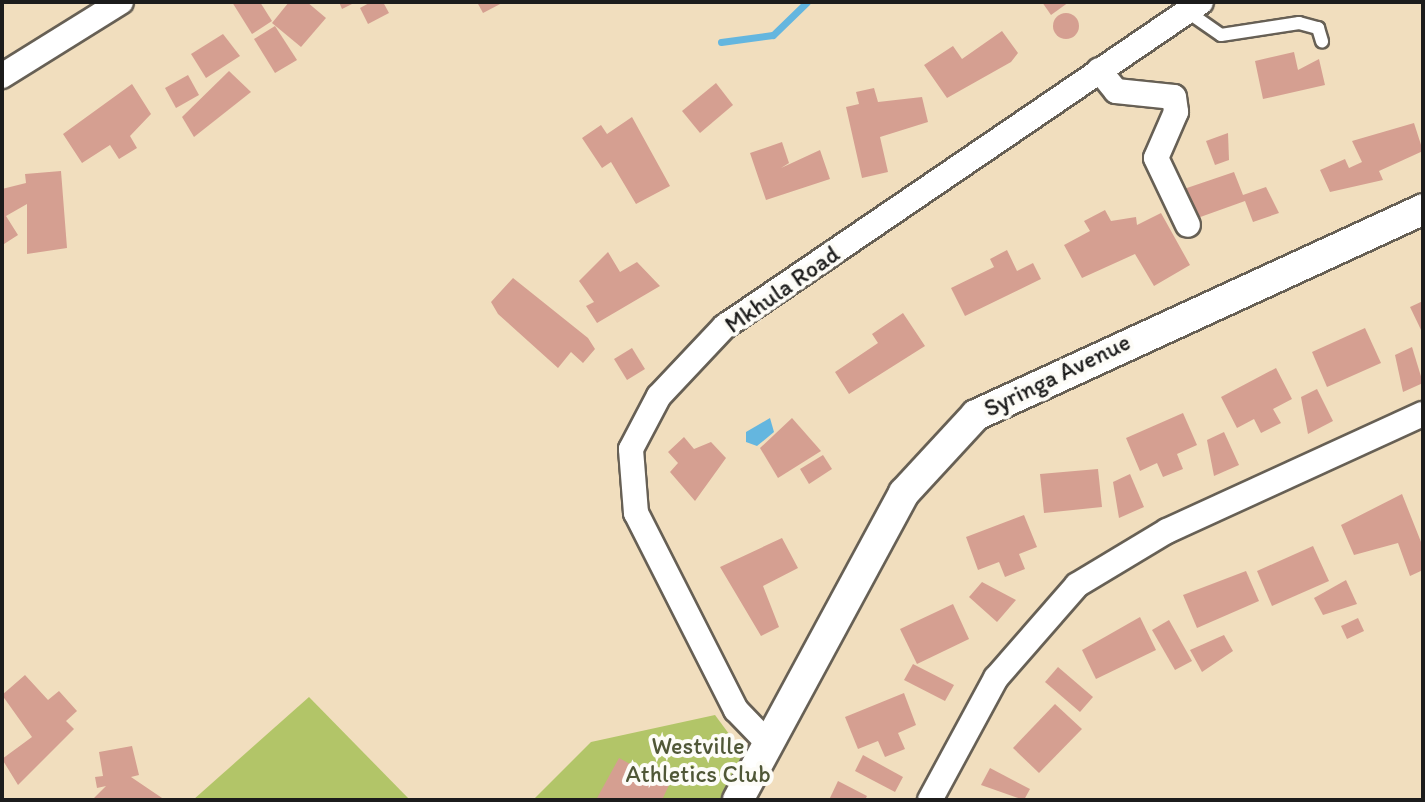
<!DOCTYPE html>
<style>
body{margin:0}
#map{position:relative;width:1425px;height:802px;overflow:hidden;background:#f1debe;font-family:Itim,sans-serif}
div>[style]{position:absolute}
.green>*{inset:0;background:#b2c568}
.water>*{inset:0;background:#64b6df}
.stream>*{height:7px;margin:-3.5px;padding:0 3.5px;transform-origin:3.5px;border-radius:3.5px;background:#64b6df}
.building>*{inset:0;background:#d59f91}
.round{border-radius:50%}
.roads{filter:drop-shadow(2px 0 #676055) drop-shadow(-2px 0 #676055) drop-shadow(0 2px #676055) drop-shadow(0 -2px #676055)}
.service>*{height:12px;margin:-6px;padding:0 6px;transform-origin:6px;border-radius:6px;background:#fff}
.minor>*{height:24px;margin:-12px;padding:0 12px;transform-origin:12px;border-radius:12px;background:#fff}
.tertiary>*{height:30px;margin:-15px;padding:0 15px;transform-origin:15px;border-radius:15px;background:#fff}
span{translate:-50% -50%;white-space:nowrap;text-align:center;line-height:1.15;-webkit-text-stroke:8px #fdfcf7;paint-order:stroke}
.street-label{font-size:24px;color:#1c1c1c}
.park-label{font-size:24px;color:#505737}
.frame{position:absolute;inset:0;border:4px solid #1c1c1c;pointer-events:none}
</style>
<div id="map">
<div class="green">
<div style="clip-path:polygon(309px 697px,410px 800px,193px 800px)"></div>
<div style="clip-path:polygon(715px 715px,752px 765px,733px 800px,533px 800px,591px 742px)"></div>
</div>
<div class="water">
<div style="clip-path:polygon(770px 418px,774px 432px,757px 446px,746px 442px,746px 432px)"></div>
</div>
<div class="stream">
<div style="left:721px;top:42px;width:52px;rotate:-7.7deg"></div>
<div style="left:773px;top:35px;width:47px;rotate:-44.1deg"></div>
</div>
<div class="building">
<div style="clip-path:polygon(232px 2px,260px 2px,272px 21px,252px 34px)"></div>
<div style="clip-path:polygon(289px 2px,307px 2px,326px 18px,301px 47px,272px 23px)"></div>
<div style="clip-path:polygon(339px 2px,356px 2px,342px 9px)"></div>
<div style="clip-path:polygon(371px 2px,383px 2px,389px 13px,368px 24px,360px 8px)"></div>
<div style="clip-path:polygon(477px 2px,504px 2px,483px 13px)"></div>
<div style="clip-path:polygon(1042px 2px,1069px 2px,1051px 15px)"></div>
<div class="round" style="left:1053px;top:13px;width:26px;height:26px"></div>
<div style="clip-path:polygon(275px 26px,297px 60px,275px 73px,254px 39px)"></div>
<div style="clip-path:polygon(1002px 31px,1018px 53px,1011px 62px,947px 98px,924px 65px,953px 46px,962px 59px)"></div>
<div style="clip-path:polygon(223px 34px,240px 56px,206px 78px,191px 54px)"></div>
<div style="clip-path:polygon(1294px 52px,1298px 70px,1319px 59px,1325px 85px,1263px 99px,1255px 61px)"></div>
<div style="clip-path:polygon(229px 71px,251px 92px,194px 137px,182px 117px)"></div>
<div style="clip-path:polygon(188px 75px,199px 95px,176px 108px,165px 88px)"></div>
<div style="clip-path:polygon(716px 83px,733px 105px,700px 133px,682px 111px)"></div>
<div style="clip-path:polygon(132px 84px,151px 114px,130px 136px,137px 148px,119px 159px,110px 145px,82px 163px,63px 134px)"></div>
<div style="clip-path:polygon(874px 88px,878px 102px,922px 97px,928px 122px,880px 137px,888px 172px,862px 178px,846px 107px,859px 104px,856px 92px)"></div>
<div style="clip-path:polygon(632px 117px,670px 186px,636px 204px,611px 162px,602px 168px,582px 138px,601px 125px,607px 134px)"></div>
<div style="clip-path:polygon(1414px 123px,1423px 151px,1379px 171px,1383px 180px,1330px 192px,1320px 170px,1345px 159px,1349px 168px,1362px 162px,1352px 141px)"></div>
<div style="clip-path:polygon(1228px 133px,1229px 160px,1215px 165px,1206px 141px)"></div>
<div style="clip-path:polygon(782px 142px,789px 163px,781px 168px,820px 150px,830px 179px,766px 200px,750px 153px)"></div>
<div style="clip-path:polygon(61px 171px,67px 248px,27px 254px,27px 204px,6px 216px,18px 235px,4px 244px,2px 189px,26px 183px,25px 174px)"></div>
<div style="clip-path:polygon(1234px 172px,1243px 195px,1266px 187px,1279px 213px,1253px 222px,1245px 201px,1192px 220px,1181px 190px)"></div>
<div style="clip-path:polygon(1105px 210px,1111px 221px,1136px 217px,1137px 225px,1161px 213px,1190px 265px,1154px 286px,1135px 254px,1082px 278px,1064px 245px,1090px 231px,1084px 221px)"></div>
<div style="clip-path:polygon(1007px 250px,1017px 271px,1033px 263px,1041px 279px,965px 316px,951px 288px,994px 267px,990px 259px)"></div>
<div style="clip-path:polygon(608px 252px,620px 272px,637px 262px,660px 286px,597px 323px,586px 306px,594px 302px,579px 281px)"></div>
<div style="clip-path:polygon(513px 278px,588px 338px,595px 349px,583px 363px,571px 352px,558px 368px,498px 314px,491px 302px)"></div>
<div style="clip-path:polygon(1423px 301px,1423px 334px,1410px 307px)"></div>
<div style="clip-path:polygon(903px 313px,925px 346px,849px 394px,835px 372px,878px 343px,872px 334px)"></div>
<div style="clip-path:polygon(1365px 328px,1381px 363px,1327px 387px,1312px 352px)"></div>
<div style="clip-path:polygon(1412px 347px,1423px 383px,1403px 392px,1395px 355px)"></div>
<div style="clip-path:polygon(632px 348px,645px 369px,627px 380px,614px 359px)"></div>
<div style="clip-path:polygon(1276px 368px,1292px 399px,1273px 409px,1281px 423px,1261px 433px,1254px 419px,1237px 428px,1221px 397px)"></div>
<div style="clip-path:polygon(1317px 389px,1333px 421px,1308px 434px,1301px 397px)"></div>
<div style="clip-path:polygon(1183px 413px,1197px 445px,1177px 454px,1183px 469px,1163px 477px,1157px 463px,1140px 471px,1126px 438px)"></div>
<div style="clip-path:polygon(792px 418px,821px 451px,778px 478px,760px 448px)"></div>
<div style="clip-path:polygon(1224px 432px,1239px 465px,1214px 476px,1207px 440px)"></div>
<div style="clip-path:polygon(684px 437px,694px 449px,711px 442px,726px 458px,695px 501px,670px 472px,678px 463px,668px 452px)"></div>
<div style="clip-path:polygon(823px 455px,832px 469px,809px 484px,800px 469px)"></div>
<div style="clip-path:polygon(1098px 469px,1102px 507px,1044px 513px,1040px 474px)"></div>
<div style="clip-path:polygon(1130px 474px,1144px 507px,1119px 518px,1113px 482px)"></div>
<div style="clip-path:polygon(1402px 494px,1423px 547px,1423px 570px,1410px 576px,1398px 543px,1354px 555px,1341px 525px)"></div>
<div style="clip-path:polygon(1024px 515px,1037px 547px,1019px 554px,1025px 569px,1005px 577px,999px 562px,978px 570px,966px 537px)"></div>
<div style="clip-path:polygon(782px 538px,798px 568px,763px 586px,779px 627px,761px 636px,720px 567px)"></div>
<div style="clip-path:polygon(1313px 546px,1329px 581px,1272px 606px,1257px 571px)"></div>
<div style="clip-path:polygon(1246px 571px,1259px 601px,1197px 628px,1183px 595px)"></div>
<div style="clip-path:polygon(1346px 580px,1357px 604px,1323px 615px,1314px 598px)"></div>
<div style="clip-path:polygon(982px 582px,1016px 600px,997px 622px,969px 597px)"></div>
<div style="clip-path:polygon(953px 604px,969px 639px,917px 664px,900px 629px)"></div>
<div style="clip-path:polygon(1140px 617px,1156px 650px,1096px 679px,1082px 650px)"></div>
<div style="clip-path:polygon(1358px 618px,1364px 631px,1347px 639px,1341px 626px)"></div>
<div style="clip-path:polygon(1169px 620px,1192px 661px,1175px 670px,1152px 630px)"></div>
<div style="clip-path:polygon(1224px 635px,1233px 651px,1202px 672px,1190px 650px)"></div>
<div style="clip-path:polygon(913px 664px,954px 685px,945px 701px,904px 680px)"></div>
<div style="clip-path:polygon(1058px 667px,1093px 697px,1080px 712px,1045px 682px)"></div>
<div style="clip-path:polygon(25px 675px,48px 700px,59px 691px,77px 711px,66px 721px,74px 729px,18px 785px,2px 759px,32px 737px,2px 695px)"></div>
<div style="clip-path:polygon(904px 693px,916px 725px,898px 733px,905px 749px,885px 757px,878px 741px,858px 749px,845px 717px)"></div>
<div style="clip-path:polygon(1055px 704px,1082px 729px,1039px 773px,1013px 748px)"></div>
<div style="clip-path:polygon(132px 746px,139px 775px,131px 777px,165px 800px,92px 800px,106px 786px,97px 788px,95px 777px,103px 776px,99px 752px)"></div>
<div style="clip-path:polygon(863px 755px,903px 777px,895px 792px,855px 771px)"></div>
<div style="clip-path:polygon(619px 758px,669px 785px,662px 800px,596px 800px)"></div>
<div style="clip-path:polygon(990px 768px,1030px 789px,1024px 800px,981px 785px)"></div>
<div style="clip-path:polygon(838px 781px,867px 796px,865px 800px,829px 800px)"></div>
</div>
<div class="roads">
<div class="service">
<div style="left:1188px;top:12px;width:40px;rotate:34.9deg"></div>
<div style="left:1221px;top:35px;width:79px;rotate:-8.7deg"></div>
<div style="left:1299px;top:23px;width:20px;rotate:15deg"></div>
<div style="left:1318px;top:28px;width:14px;rotate:73deg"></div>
</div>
<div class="minor">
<div style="left:1099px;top:70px;width:27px;rotate:51deg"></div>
<div style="left:1116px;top:91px;width:58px;rotate:5.9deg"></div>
<div style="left:1174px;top:97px;width:15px;rotate:82deg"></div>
<div style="left:1176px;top:112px;width:50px;rotate:113.5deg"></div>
<div style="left:1156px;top:158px;width:74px;rotate:64.5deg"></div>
<div style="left:2px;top:76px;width:140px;rotate:-31.9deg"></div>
<div style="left:768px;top:743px;width:46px;rotate:-134.1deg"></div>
<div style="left:736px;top:710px;width:221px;rotate:-116.9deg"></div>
<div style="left:636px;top:513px;width:64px;rotate:-94.5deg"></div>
<div style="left:631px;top:449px;width:60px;rotate:-62.2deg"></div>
<div style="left:659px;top:396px;width:95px;rotate:-46.7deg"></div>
<div style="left:724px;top:327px;width:577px;rotate:-34.27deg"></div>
<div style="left:930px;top:800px;width:139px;rotate:-61.6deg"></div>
<div style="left:996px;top:678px;width:123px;rotate:-48.9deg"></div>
<div style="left:1077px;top:585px;width:105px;rotate:-31deg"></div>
<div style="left:1167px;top:531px;width:281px;rotate:-24.6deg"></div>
</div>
<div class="tertiary">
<div style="left:738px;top:800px;width:349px;rotate:-61.6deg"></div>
<div style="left:904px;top:493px;width:106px;rotate:-47.3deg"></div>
<div style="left:976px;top:415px;width:492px;rotate:-24.7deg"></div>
</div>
</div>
<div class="street-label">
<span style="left:782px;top:289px;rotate:-35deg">Mkhula Road</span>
<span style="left:1057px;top:375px;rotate:-26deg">Syringa Avenue</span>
</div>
<div class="park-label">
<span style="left:698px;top:760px">Westville<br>Athletics Club</span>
</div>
<div class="frame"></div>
</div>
